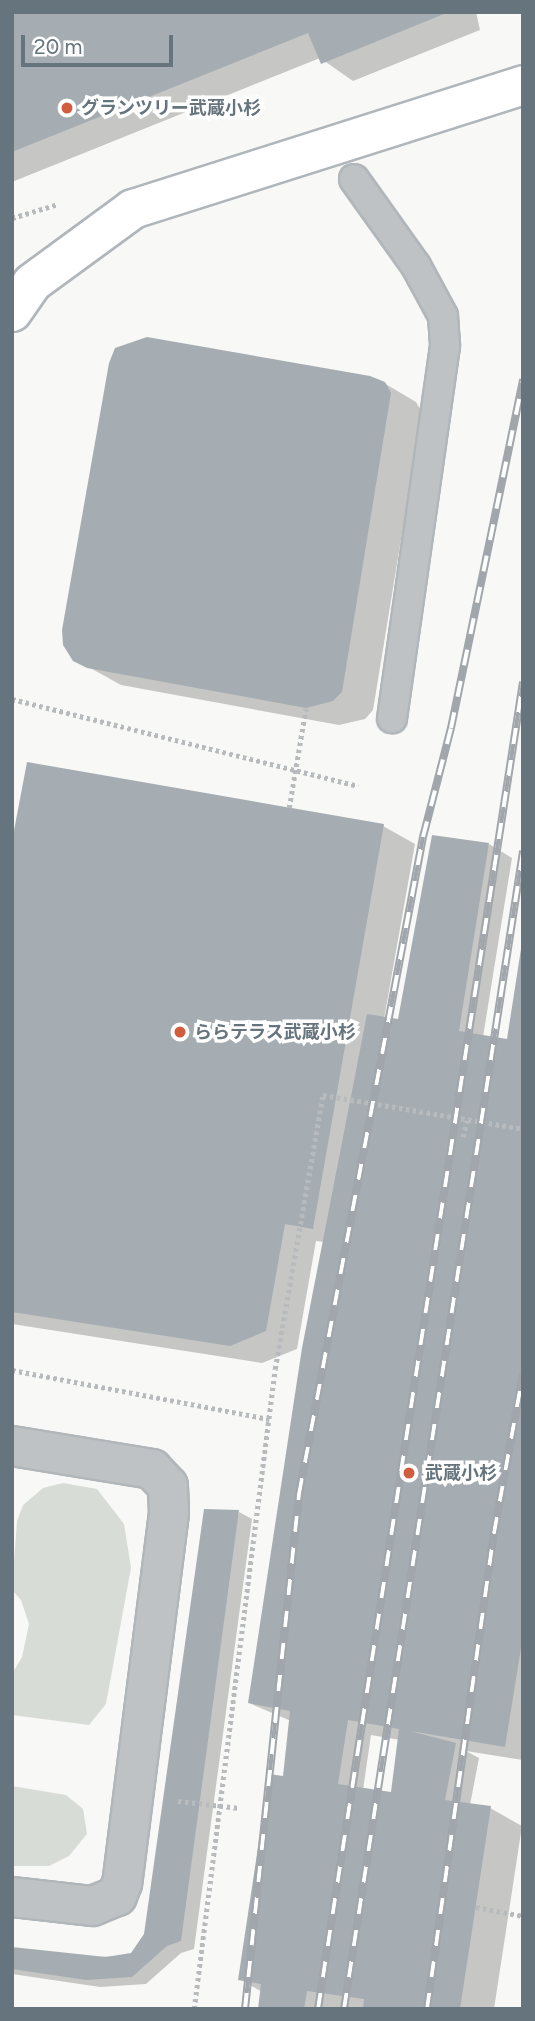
<!DOCTYPE html>
<meta charset="utf-8">
<style>
body{margin:0}
#map{position:relative;width:535px;height:2021px;overflow:hidden;background:#f8f8f6;font-family:Figtree,"Noto Sans JP",sans-serif}
div>[style]{position:absolute}
.green>*{inset:0;background:#d8dcd6}
.shadow>*{inset:0;background:#0003}
.building>*{inset:0;background:#a6adb2}
.path>*{height:4.5px;margin-top:-2.25px;transform-origin:0;background:repeating-linear-gradient(90deg,#b8bbbe 0 3.5px,transparent 0 7px)}
.roads{filter:drop-shadow(2px 0 #b0b6ba) drop-shadow(-2px 0 #b0b6ba) drop-shadow(0 2px #b0b6ba) drop-shadow(0 -2px #b0b6ba)}
.lane>*{height:28px;margin:-14px;padding:0 14px;transform-origin:14px;border-radius:14px;background:#bec2c5}
.street>*{height:38px;margin:-19px;padding:0 19px;transform-origin:19px;border-radius:19px;background:#bec2c5}
.secondary>*{height:38px;margin:-19px;padding:0 19px;transform-origin:19px;border-radius:19px;background:#fff}
.rail>*{height:8px;margin-top:-4px;transform-origin:0;background:repeating-linear-gradient(90deg,#fff 0 16px,#a0a6ab 0 32px);box-sizing:border-box;border-block:2px solid #a0a6ab}
.path-bridge>*{height:4.5px;margin-top:-2.25px;transform-origin:0;background:repeating-linear-gradient(90deg,#b8bbbe 0 3.5px,transparent 0 7px)}
.dots>*{width:19px;height:19px;translate:-50% -50%;box-sizing:border-box;border:4px solid #fff;border-radius:50%}
span{translate:-50% -50%;white-space:nowrap;text-align:center;line-height:1.15;-webkit-text-stroke:7px #fff;paint-order:stroke}
.poi-label{font-size:18px;color:#66747d;font-weight:700}
.left{translate:0 -50%;text-align:left}
.frame{position:absolute;inset:0;border:14px solid #66747d;pointer-events:none}
.scale{position:absolute;left:21px;top:35px;width:152px;height:32px;box-sizing:border-box;border:4px solid #66747d;border-top:0;padding-left:9px;font-size:21px;line-height:24px;white-space:nowrap;color:#66747d;-webkit-text-stroke:5px #fff;paint-order:stroke}
</style>
<div id="map">
<div class="green">
<div style="clip-path:polygon(63px 1483px,97px 1489px,124px 1524px,131px 1568px,106px 1704px,89px 1725px,12px 1715px,12px 1674px,22px 1657px,29px 1624px,21px 1600px,12px 1590px,17px 1521px,23px 1505px,43px 1488px)"></div>
<div style="clip-path:polygon(12px 1786px,66px 1795px,83px 1809px,87px 1834px,69px 1856px,49px 1866px,12px 1866px)"></div>
</div>
<div class="shadow">
<div style="clip-path:polygon(12px 12px,476px 12px,480px 30px,353px 81px,320px 58px,12px 182px)"></div>
<div style="clip-path:polygon(384px 383px,416px 402px,422px 412px,373px 710px,365px 719px,339px 725px,121px 685px,74px 659px)"></div>
<div style="clip-path:polygon(evenodd,383px 826px,415px 844px,384px 1019px,409px 1024px,489px 844px,512px 858px,483px 1037px,516px 1043px,509px 1039px,523px 937px,523px 1760px,466px 1751px,479px 1758px,470px 1805px,490px 1808px,522px 1826px,494px 2009px,260px 2009px,262px 1992px,240px 1979px,285px 1778px,291px 1721px,249px 1703px,324px 1242px,316px 1241px,297px 1349px,262px 1363px,12px 1324px,12px 851px,383px 826px,371px 1735px,400px 1740px,393px 1794px,363px 1790px,371px 1735px)"></div>
<div style="clip-path:polygon(239px 1512px,252px 1519px,194px 1949px,181px 1953px,146px 1984px,100px 1987px,12px 1974px,12px 1949px,84px 1958px,132px 1955px,146px 1935px)"></div>
</div>
<div class="building">
<div style="clip-path:polygon(12px 12px,449px 12px,321px 64px,308px 33px,12px 152px)"></div>
<div style="clip-path:polygon(147px 337px,370px 376px,385px 382px,391px 393px,342px 692px,333px 701px,306px 708px,87px 668px,73px 661px,63px 645px,62px 630px,109px 363px,115px 348px)"></div>
<div style="clip-path:polygon(27px 762px,384px 824px,313px 1229px,285px 1224px,266px 1331px,230px 1346px,12px 1312px,12px 841px)"></div>
<div style="clip-path:polygon(evenodd,432px 835px,489px 843px,459px 1031px,507px 1039px,523px 936px,523px 1636px,505px 1747px,410px 1731px,456px 1743px,445px 1800px,491px 1806px,460px 2009px,363px 2009px,364px 1999px,307px 1991px,304px 2009px,258px 2009px,261px 1984px,238px 1980px,269px 1774px,283px 1776px,290px 1711px,248px 1703px,302px 1348px,367px 1014px,398px 1019px,432px 835px,348px 1720px,399px 1729px,391px 1792px,338px 1784px,348px 1720px)"></div>
<div style="clip-path:polygon(204px 1509px,239px 1510px,181px 1941px,167px 1946px,132px 1977px,86px 1980px,12px 1969px,12px 1947px,106px 1957px,131px 1953px,144px 1934px)"></div>
</div>
<div class="path">
<div style="left:12px;top:218px;width:48px;rotate:-16.9deg"></div>
<div style="left:12px;top:699px;width:357px;rotate:14.1deg"></div>
<div style="left:463px;top:1137px;width:17px;rotate:-77deg"></div>
<div style="left:12px;top:1370px;width:262px;rotate:10.8deg"></div>
<div style="left:178px;top:1801px;width:62px;rotate:6.4deg"></div>
<div style="left:476px;top:1907px;width:48px;rotate:10.8deg"></div>
<div style="left:194px;top:2009px;width:645px;rotate:-82.79deg"></div>
<div style="left:275px;top:1369px;width:278px;rotate:-80.1deg"></div>
<div style="left:323px;top:1095px;width:203px;rotate:9.6deg"></div>
</div>
<div class="roads">
<div class="lane">
<div style="left:354px;top:179px;width:107px;rotate:54.5deg"></div>
<div style="left:416px;top:266px;width:57px;rotate:61.6deg"></div>
<div style="left:443px;top:316px;width:30px;rotate:86deg"></div>
<div style="left:445px;top:346px;width:376px;rotate:98.1deg"></div>
</div>
<div class="street">
<div style="left:12px;top:1446px;width:142px;rotate:9.3deg"></div>
<div style="left:152px;top:1469px;width:23px;rotate:47deg"></div>
<div style="left:168px;top:1486px;width:27px;rotate:88deg"></div>
<div style="left:169px;top:1513px;width:373px;rotate:97.2deg"></div>
<div style="left:122px;top:1883px;width:14px;rotate:111deg"></div>
<div style="left:117px;top:1896px;width:27px;rotate:158deg"></div>
<div style="left:92px;top:1906px;width:81px;rotate:-173.6deg"></div>
</div>
<div class="secondary">
<div style="left:12px;top:312px;width:35px;rotate:-55deg"></div>
<div style="left:32px;top:283px;width:125px;rotate:-36.2deg"></div>
<div style="left:133px;top:209px;width:409px;rotate:-17.6deg"></div>
</div>
</div>
<div class="rail">
<div style="left:245px;top:2009px;width:518px;rotate:-84.01deg"></div>
<div style="left:299px;top:1494px;width:669px;rotate:-79.31deg"></div>
<div style="left:423px;top:837px;width:113px;rotate:-75.6deg"></div>
<div style="left:451px;top:728px;width:356px;rotate:-78.3deg"></div>
<div style="left:318px;top:2009px;width:1343px;rotate:-81.22deg"></div>
<div style="left:344px;top:2009px;width:1172px;rotate:-81.21deg"></div>
<div style="left:427px;top:2009px;width:481px;rotate:-82deg"></div>
<div style="left:494px;top:1533px;width:162px;rotate:-79.7deg"></div>
</div>
<div class="path-bridge">
<div style="left:289px;top:808px;width:101px;rotate:-80.4deg"></div>
</div>
<div class="dots">
<div style="left:67px;top:108px;background:#d05e3e"></div>
<div style="left:180px;top:1032px;background:#d05e3e"></div>
<div style="left:409px;top:1473px;background:#d05e3e"></div>
</div>
<div class="poi-label">
<span class="left" style="left:81px;top:108px">グランツリー武蔵小杉</span>
<span class="left" style="left:194px;top:1032px">ららテラス武蔵小杉</span>
<span class="left" style="left:425px;top:1473px">武蔵小杉</span>
</div>
<div class="frame"></div>
<div class="scale">20 m</div>
</div>
